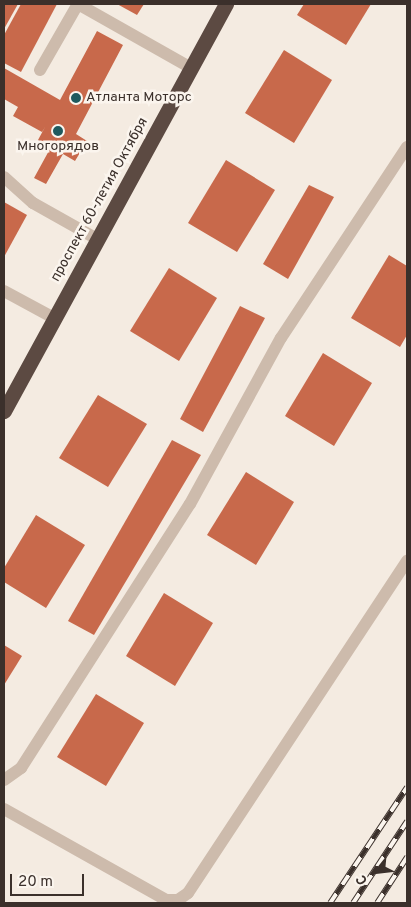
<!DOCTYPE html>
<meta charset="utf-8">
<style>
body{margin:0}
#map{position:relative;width:411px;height:907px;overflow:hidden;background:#f4ebe1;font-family:Overpass,sans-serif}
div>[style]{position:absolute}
.building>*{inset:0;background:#c8694b}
.lane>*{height:12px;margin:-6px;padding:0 6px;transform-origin:6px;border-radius:6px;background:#cdbbac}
.street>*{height:12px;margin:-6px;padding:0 6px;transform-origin:6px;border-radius:6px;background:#cdbbac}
.highway>*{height:15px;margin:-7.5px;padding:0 7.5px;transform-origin:7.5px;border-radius:7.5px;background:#5c4a42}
.rail>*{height:5.5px;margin-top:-2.75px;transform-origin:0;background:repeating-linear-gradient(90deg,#fbf5ee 0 11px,#3b302b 0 22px);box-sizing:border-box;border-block:1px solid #3b302b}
.dots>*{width:14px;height:14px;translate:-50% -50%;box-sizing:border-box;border:2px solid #fbf5ee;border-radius:50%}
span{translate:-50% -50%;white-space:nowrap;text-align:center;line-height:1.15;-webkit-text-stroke:5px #fbf5ee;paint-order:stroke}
.poi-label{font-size:14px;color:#3b302b}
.left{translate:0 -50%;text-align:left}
.street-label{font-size:14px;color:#3b302b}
.frame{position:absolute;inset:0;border:5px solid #3b302b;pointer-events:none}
.north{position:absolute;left:351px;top:847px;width:50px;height:50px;-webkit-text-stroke:4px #fbf5ee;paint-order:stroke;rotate:241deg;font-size:14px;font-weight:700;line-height:20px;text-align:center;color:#3b302b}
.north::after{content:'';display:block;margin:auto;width:18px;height:22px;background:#3b302b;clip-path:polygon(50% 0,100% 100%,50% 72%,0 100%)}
.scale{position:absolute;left:10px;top:874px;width:74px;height:22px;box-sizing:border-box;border:2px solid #3b302b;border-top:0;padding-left:6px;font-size:15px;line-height:18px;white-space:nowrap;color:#3b302b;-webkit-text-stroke:4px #fbf5ee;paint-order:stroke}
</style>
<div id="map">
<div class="building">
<div style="clip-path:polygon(4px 4px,18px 4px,4px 29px)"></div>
<div style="clip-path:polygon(21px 4px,57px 4px,21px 72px,4px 63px,4px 35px)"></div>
<div style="clip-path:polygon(117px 4px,144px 4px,137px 15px)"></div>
<div style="clip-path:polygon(304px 4px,371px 4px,346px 45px,297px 15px)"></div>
<div style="clip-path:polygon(97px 31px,123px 45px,76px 134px,87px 141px,75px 161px,63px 154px,46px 184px,34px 178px,51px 147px,38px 140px,45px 127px,42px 132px,13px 116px,18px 107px,4px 99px,4px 68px,60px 100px)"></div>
<div style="clip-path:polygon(284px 50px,332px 80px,294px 143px,245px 113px)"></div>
<div style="clip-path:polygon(226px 160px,275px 190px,237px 252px,188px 223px)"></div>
<div style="clip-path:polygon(309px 185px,334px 197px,288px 279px,263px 264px)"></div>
<div style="clip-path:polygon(4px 202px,27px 215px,4px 257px)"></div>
<div style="clip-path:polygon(389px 255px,407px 266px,407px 335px,400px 347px,351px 318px)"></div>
<div style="clip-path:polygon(169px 268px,217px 298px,179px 361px,130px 331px)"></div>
<div style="clip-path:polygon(240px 306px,265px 318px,203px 432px,180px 419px)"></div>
<div style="clip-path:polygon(323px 353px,372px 383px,334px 446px,285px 416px)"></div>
<div style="clip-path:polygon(98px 395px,147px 424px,108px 487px,59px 458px)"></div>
<div style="clip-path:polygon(172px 440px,201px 455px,94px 635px,68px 621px)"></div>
<div style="clip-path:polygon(246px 472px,294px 502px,256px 565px,207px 535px)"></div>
<div style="clip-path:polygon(36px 515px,85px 545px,46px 608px,4px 582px,4px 568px)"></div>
<div style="clip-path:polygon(164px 593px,213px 623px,175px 686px,126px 656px)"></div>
<div style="clip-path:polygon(4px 645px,22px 656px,4px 685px)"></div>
<div style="clip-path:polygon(96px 694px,144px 723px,106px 786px,57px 757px)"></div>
</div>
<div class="lane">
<div style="left:40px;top:70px;width:76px;rotate:-60.1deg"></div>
<div style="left:78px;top:4px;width:130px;rotate:29.5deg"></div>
<div style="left:4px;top:291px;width:57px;rotate:28.4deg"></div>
<div style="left:4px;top:780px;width:21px;rotate:-35deg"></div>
<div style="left:21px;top:768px;width:313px;rotate:-57.4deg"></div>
<div style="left:190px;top:504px;width:189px;rotate:-61.3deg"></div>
<div style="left:281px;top:338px;width:229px;rotate:-56.6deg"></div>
<div style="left:4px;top:809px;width:186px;rotate:29.3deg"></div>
<div style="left:166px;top:900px;width:12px"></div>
<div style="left:178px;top:900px;width:12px;rotate:-35deg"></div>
<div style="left:188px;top:893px;width:398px;rotate:-56.6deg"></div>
</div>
<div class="street">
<div style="left:4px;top:177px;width:39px;rotate:42deg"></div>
<div style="left:33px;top:203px;width:73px;rotate:29.4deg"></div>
</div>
<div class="highway">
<div style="left:4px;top:411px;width:464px;rotate:-61.4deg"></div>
</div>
<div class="rail">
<div style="left:330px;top:903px;width:139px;rotate:-56.4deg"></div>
<div style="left:353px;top:903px;width:98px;rotate:-56.6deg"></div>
<div style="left:377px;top:903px;width:55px;rotate:-56.9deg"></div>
</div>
<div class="dots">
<div style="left:76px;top:98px;background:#1f5a5e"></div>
<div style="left:58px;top:131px;background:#1f5a5e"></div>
</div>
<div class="poi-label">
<span class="left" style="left:86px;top:98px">Атланта Моторс</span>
<span style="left:58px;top:147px">Многорядов</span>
</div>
<div class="street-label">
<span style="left:100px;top:200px;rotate:-61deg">проспект 60-летия Октября</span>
</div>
<div class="frame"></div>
<div class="north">С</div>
<div class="scale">20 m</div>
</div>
